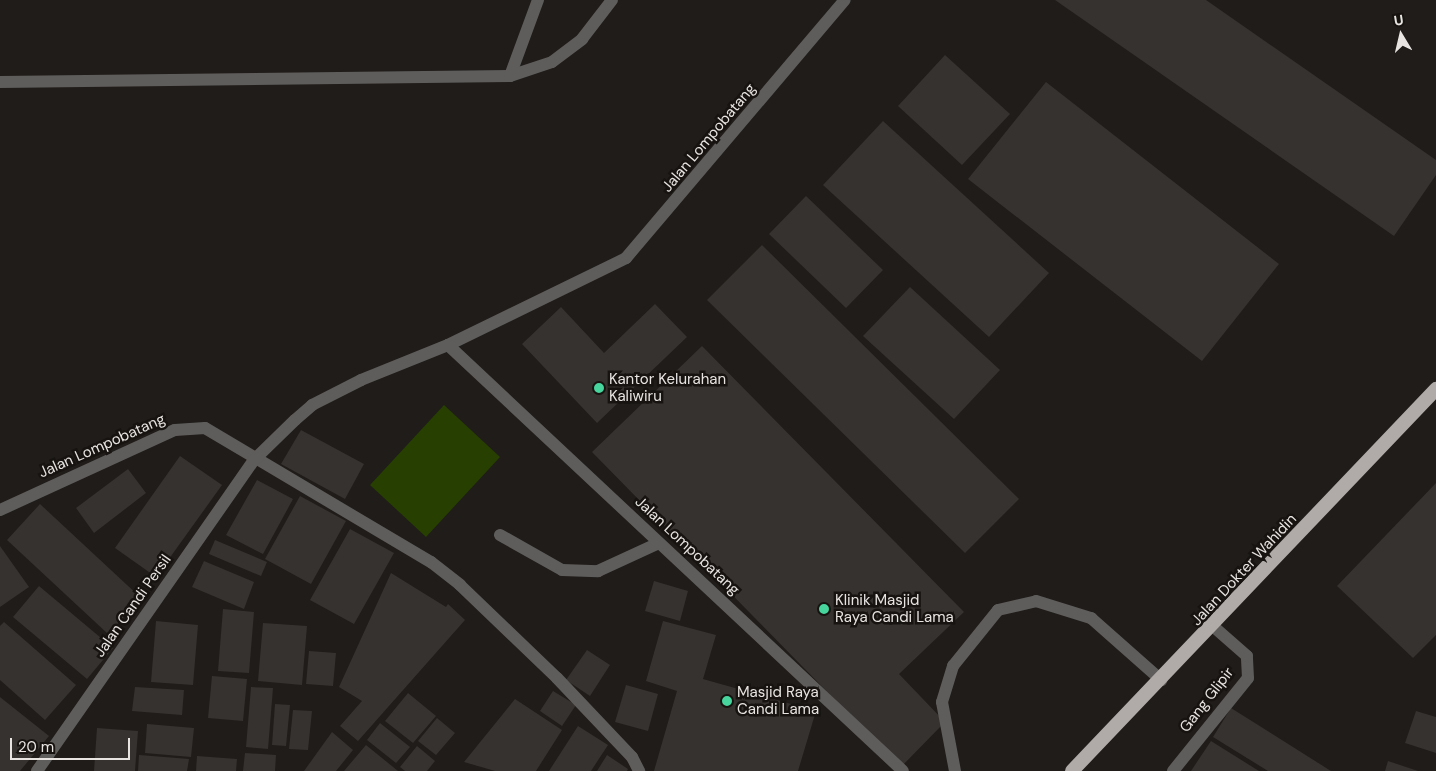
<!DOCTYPE html>
<style>
body{margin:0}
#map{position:relative;width:1436px;height:771px;overflow:hidden;background:#1f1c19;font-family:"DM Sans",sans-serif}
div>[style]{position:absolute}
.green>*{inset:0;background:#273f00}
.building>*{inset:0;background:#36322f}
.service>*{height:12px;margin:-6px;padding:0 6px;transform-origin:6px;border-radius:6px;background:#5f5d5c}
.minor>*{height:12px;margin:-6px;padding:0 6px;transform-origin:6px;border-radius:6px;background:#5f5d5c}
.trunk>*{height:14px;margin:-7px;padding:0 7px;transform-origin:7px;border-radius:7px;background:#b0aba8}
.dots>*{width:14px;height:14px;translate:-50% -50%;box-sizing:border-box;border:2px solid #161310;border-radius:50%}
span{translate:-50% -50%;white-space:nowrap;text-align:center;line-height:1.15;-webkit-text-stroke:5px #161310;paint-order:stroke}
.street-label{font-size:15px;color:#e7e4e2}
.poi-label{font-size:15px;color:#e7e4e2}
.left{translate:0 -50%;text-align:left}
.north{position:absolute;left:1376px;top:10px;width:50px;height:50px;-webkit-text-stroke:4px #161310;paint-order:stroke;rotate:351deg;font-size:14px;font-weight:700;line-height:20px;text-align:center;color:#e7e4e2}
.north::after{content:'';display:block;margin:auto;width:18px;height:22px;background:#e7e4e2;clip-path:polygon(50% 0,100% 100%,50% 72%,0 100%)}
.scale{position:absolute;left:10px;top:738px;width:120px;height:22px;box-sizing:border-box;border:2px solid #e7e4e2;border-top:0;padding-left:6px;font-size:15px;line-height:18px;white-space:nowrap;color:#e7e4e2;-webkit-text-stroke:4px #161310;paint-order:stroke}
</style>
<div id="map">
<div class="green">
<div style="clip-path:polygon(444px 405px,500px 457px,426px 537px,370px 485px)"></div>
</div>
<div class="building">
<div style="clip-path:polygon(1055px 0,1206px 0,1436px 160px,1436px 175px,1394px 236px)"></div>
<div style="clip-path:polygon(945px 55px,1010px 114px,962px 165px,898px 106px)"></div>
<div style="clip-path:polygon(1046px 82px,1279px 264px,1202px 361px,968px 179px)"></div>
<div style="clip-path:polygon(883px 121px,1049px 273px,989px 337px,823px 185px)"></div>
<div style="clip-path:polygon(806px 196px,883px 270px,846px 308px,769px 234px)"></div>
<div style="clip-path:polygon(762px 245px,1019px 499px,965px 553px,707px 300px)"></div>
<div style="clip-path:polygon(910px 287px,1000px 370px,954px 419px,863px 336px)"></div>
<div style="clip-path:polygon(655px 304px,687px 337px,597px 423px,522px 344px,561px 307px,604px 353px)"></div>
<div style="clip-path:polygon(702px 346px,964px 612px,899px 674px,945px 722px,901px 767px,592px 452px)"></div>
<div style="clip-path:polygon(301px 430px,364px 464px,345px 499px,281px 464px)"></div>
<div style="clip-path:polygon(180px 456px,222px 485px,156px 577px,115px 548px)"></div>
<div style="clip-path:polygon(128px 469px,146px 493px,94px 533px,76px 508px)"></div>
<div style="clip-path:polygon(257px 480px,293px 499px,263px 554px,226px 535px)"></div>
<div style="clip-path:polygon(1436px 483px,1436px 635px,1413px 658px,1337px 586px)"></div>
<div style="clip-path:polygon(300px 496px,346px 521px,311px 584px,265px 559px)"></div>
<div style="clip-path:polygon(40px 504px,141px 598px,108px 634px,7px 540px)"></div>
<div style="clip-path:polygon(350px 529px,394px 553px,354px 624px,310px 600px)"></div>
<div style="clip-path:polygon(215px 540px,267px 562px,261px 576px,209px 554px)"></div>
<div style="clip-path:polygon(0 546px,29px 587px,0 607px)"></div>
<div style="clip-path:polygon(204px 561px,254px 582px,244px 609px,192px 587px)"></div>
<div style="clip-path:polygon(391px 573px,446px 607px,448px 604px,465px 620px,358px 741px,340px 726px,362px 701px,339px 687px)"></div>
<div style="clip-path:polygon(654px 581px,688px 591px,680px 621px,645px 611px)"></div>
<div style="clip-path:polygon(39px 586px,113px 648px,87px 679px,13px 617px)"></div>
<div style="clip-path:polygon(223px 609px,254px 612px,249px 673px,218px 671px)"></div>
<div style="clip-path:polygon(156px 621px,198px 625px,193px 685px,151px 682px)"></div>
<div style="clip-path:polygon(663px 621px,716px 635px,703px 679px,816px 711px,798px 771px,654px 771px,677px 691px,646px 681px)"></div>
<div style="clip-path:polygon(4px 622px,76px 685px,45px 720px,0 680px,0 626px)"></div>
<div style="clip-path:polygon(263px 623px,307px 626px,302px 685px,258px 681px)"></div>
<div style="clip-path:polygon(587px 650px,610px 665px,590px 696px,566px 680px)"></div>
<div style="clip-path:polygon(309px 651px,336px 653px,333px 686px,306px 684px)"></div>
<div style="clip-path:polygon(212px 676px,247px 679px,243px 721px,208px 718px)"></div>
<div style="clip-path:polygon(626px 685px,658px 694px,648px 731px,615px 722px)"></div>
<div style="clip-path:polygon(135px 687px,184px 690px,182px 715px,132px 711px)"></div>
<div style="clip-path:polygon(251px 687px,273px 688px,268px 749px,246px 747px)"></div>
<div style="clip-path:polygon(553px 691px,576px 705px,562px 726px,540px 711px)"></div>
<div style="clip-path:polygon(408px 693px,436px 716px,413px 743px,385px 721px)"></div>
<div style="clip-path:polygon(0 697px,49px 736px,20px 771px,0 771px)"></div>
<div style="clip-path:polygon(515px 699px,562px 730px,536px 771px,495px 771px,464px 762px)"></div>
<div style="clip-path:polygon(275px 704px,290px 705px,286px 746px,272px 745px)"></div>
<div style="clip-path:polygon(1231px 708px,1331px 771px,1268px 771px,1213px 737px)"></div>
<div style="clip-path:polygon(293px 710px,312px 711px,308px 750px,289px 749px)"></div>
<div style="clip-path:polygon(1416px 711px,1436px 717px,1436px 753px,1405px 743px)"></div>
<div style="clip-path:polygon(437px 718px,455px 733px,436px 755px,418px 741px)"></div>
<div style="clip-path:polygon(380px 723px,410px 747px,396px 763px,367px 740px)"></div>
<div style="clip-path:polygon(147px 724px,194px 728px,191px 757px,145px 753px)"></div>
<div style="clip-path:polygon(578px 726px,608px 745px,591px 771px,549px 771px)"></div>
<div style="clip-path:polygon(97px 728px,138px 731px,135px 771px,94px 771px)"></div>
<div style="clip-path:polygon(332px 732px,353px 750px,336px 771px,304px 771px)"></div>
<div style="clip-path:polygon(1211px 741px,1259px 771px,1191px 771px)"></div>
<div style="clip-path:polygon(366px 745px,398px 771px,344px 771px)"></div>
<div style="clip-path:polygon(417px 746px,435px 761px,427px 771px,405px 771px,400px 767px)"></div>
<div style="clip-path:polygon(245px 753px,276px 755px,275px 771px,243px 771px)"></div>
<div style="clip-path:polygon(139px 755px,189px 759px,187px 771px,138px 771px)"></div>
<div style="clip-path:polygon(607px 755px,628px 769px,627px 771px,597px 771px)"></div>
<div style="clip-path:polygon(197px 756px,237px 759px,236px 771px,196px 771px)"></div>
<div style="clip-path:polygon(1388px 761px,1418px 771px,1385px 771px)"></div>
</div>
<div class="service">
<div style="left:510px;top:76px;width:81px;rotate:-69.8deg"></div>
<div style="left:0;top:82px;width:510px;rotate:-0.67deg"></div>
<div style="left:510px;top:76px;width:44px;rotate:-18.4deg"></div>
<div style="left:552px;top:62px;width:38px;rotate:-37deg"></div>
<div style="left:582px;top:39px;width:49px;rotate:-52.4deg"></div>
<div style="left:500px;top:535px;width:71px;rotate:29.4deg"></div>
<div style="left:562px;top:570px;width:36px;rotate:2deg"></div>
<div style="left:598px;top:571px;width:67px;rotate:-24.7deg"></div>
<div style="left:955px;top:771px;width:70px;rotate:-100.7deg"></div>
<div style="left:942px;top:702px;width:38px;rotate:-73deg"></div>
<div style="left:953px;top:666px;width:72px;rotate:-51.2deg"></div>
<div style="left:998px;top:610px;width:39px;rotate:-13deg"></div>
<div style="left:1036px;top:601px;width:58px;rotate:17.2deg"></div>
<div style="left:1091px;top:618px;width:94px;rotate:41.5deg"></div>
</div>
<div class="minor">
<div style="left:448px;top:345px;width:623px;rotate:43.11deg"></div>
<div style="left:0;top:510px;width:192px;rotate:-24.6deg"></div>
<div style="left:175px;top:430px;width:30px;rotate:-4deg"></div>
<div style="left:205px;top:428px;width:263px;rotate:30.7deg"></div>
<div style="left:431px;top:562px;width:37px;rotate:38deg"></div>
<div style="left:460px;top:585px;width:134px;rotate:43.8deg"></div>
<div style="left:557px;top:678px;width:109px;rotate:46.5deg"></div>
<div style="left:632px;top:757px;width:16px;rotate:63deg"></div>
<div style="left:37px;top:771px;width:381px;rotate:-55.1deg"></div>
<div style="left:255px;top:459px;width:56px;rotate:-44.3deg"></div>
<div style="left:295px;top:420px;width:23px;rotate:-41deg"></div>
<div style="left:312px;top:405px;width:55px;rotate:-27deg"></div>
<div style="left:361px;top:380px;width:94px;rotate:-21.9deg"></div>
<div style="left:448px;top:345px;width:198px;rotate:-26deg"></div>
<div style="left:626px;top:258px;width:338px;rotate:-49.7deg"></div>
<div style="left:1173px;top:771px;width:119px;rotate:-51.1deg"></div>
<div style="left:1248px;top:678px;width:22px;rotate:-93deg"></div>
<div style="left:1247px;top:656px;width:44px;rotate:-138.7deg"></div>
</div>
<div class="trunk">
<div style="left:1072px;top:771px;width:528px;rotate:-46.38deg"></div>
</div>
<div class="dots">
<div style="left:599px;top:388px;background:#47d49d"></div>
<div style="left:824px;top:609px;background:#47d49d"></div>
<div style="left:727px;top:701px;background:#47d49d"></div>
</div>
<div class="street-label">
<span style="left:709px;top:138px;rotate:-50deg">Jalan Lompobatang</span>
<span style="left:102px;top:446px;rotate:-24deg">Jalan Lompobatang</span>
<span style="left:687px;top:546px;rotate:43deg">Jalan Lompobatang</span>
<span style="left:1244px;top:570px;rotate:-47deg">Jalan Dokter Wahidin</span>
<span style="left:133px;top:606px;rotate:-55deg">Jalan Candi Persil</span>
<span style="left:1207px;top:700px;rotate:-52deg">Gang Glipir</span>
</div>
<div class="poi-label">
<span class="left" style="left:609px;top:388px">Kantor Kelurahan<br>Kaliwiru</span>
<span class="left" style="left:835px;top:609px">Klinik Masjid<br>Raya Candi Lama</span>
<span class="left" style="left:737px;top:701px">Masjid Raya<br>Candi Lama</span>
</div>
<div class="north">U</div>
<div class="scale">20 m</div>
</div>
